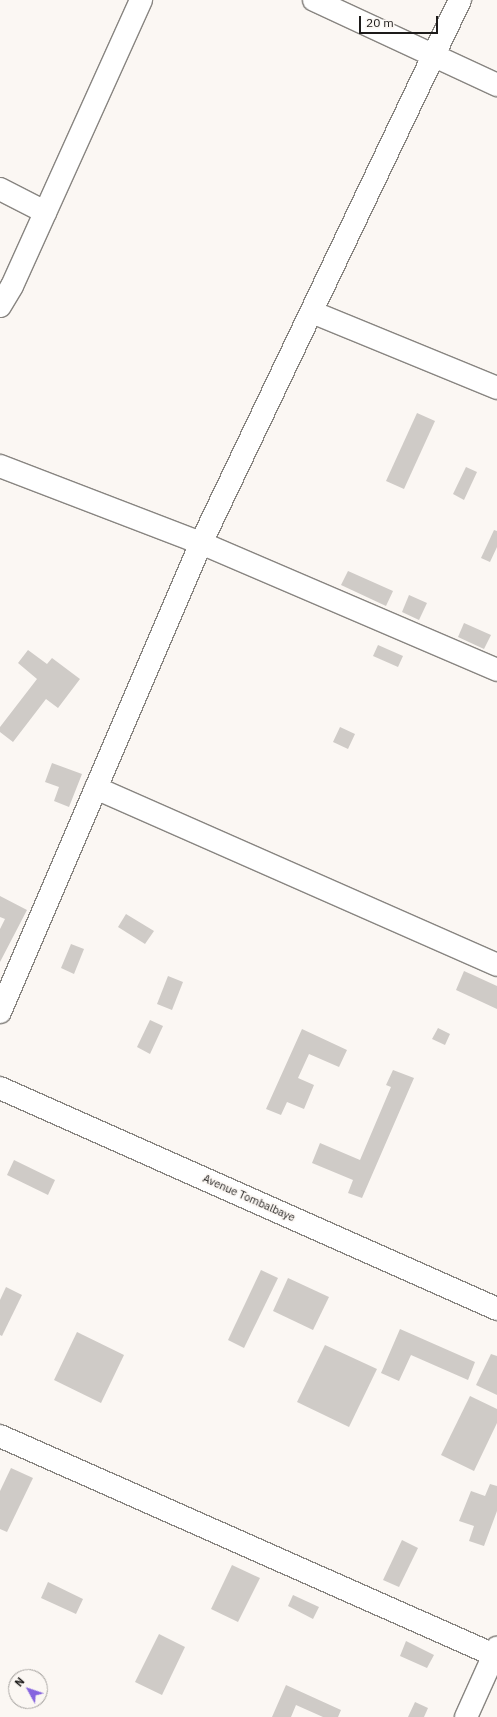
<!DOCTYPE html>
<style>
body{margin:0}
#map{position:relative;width:497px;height:1717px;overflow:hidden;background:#fbf7f3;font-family:"IBM Plex Sans",sans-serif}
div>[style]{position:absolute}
.building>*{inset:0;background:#cfcbc7}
.roads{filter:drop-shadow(1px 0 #888581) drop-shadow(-1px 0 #888581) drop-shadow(0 1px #888581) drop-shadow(0 -1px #888581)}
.street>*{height:22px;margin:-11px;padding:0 11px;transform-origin:11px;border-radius:11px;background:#fff}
.secondary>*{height:22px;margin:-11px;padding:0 11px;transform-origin:11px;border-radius:11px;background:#fff}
span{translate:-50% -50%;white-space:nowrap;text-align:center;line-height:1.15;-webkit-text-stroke:3px #fbf7f3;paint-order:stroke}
.street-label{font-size:11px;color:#1d1b1a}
.north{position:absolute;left:8px;top:1669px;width:40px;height:40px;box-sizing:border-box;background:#fbf7f3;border:1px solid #a29f9c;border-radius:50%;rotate:310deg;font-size:11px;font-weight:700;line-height:16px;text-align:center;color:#1d1b1a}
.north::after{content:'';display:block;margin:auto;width:14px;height:18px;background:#8664df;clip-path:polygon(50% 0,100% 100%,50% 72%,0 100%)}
.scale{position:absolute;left:359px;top:16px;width:79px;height:18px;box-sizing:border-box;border:2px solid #1d1b1a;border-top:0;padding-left:5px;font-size:12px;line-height:14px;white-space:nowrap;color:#1d1b1a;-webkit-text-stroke:3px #fbf7f3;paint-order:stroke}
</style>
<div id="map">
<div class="building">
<div style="clip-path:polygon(417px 413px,435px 421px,404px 489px,386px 481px)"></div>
<div style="clip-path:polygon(466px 467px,477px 472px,464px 500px,453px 494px)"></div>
<div style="clip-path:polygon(494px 530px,497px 531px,497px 547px,490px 562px,481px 558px)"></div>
<div style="clip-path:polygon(348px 571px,393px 591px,386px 606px,341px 585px)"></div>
<div style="clip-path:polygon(409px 595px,427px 603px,419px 620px,402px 612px)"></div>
<div style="clip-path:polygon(464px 623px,491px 635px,484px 649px,458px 637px)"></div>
<div style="clip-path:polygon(378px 645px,403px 656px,398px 667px,373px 656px)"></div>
<div style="clip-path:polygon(28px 650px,47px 664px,52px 658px,80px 679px,58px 708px,46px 699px,13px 742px,0 732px,0 727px,37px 679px,18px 663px)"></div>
<div style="clip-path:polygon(340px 727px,355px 734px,348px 749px,333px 742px)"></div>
<div style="clip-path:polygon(52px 763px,82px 774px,69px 807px,54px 801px,59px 787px,45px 782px)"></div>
<div style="clip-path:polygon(0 896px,27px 910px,0 962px,0 929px,5px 919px,0 917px)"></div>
<div style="clip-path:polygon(126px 914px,154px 931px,145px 944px,118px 927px)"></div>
<div style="clip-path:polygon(71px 944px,84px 949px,74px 974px,61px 968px)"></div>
<div style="clip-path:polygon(464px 971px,497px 986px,497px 1009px,456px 990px)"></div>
<div style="clip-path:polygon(168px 976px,183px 982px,172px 1010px,157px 1004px)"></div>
<div style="clip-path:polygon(150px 1020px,163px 1026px,150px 1054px,137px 1047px)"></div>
<div style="clip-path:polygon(438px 1028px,450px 1034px,445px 1045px,432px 1039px)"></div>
<div style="clip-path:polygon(302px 1029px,347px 1050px,339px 1067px,309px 1054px,298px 1078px,314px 1085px,304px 1109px,287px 1102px,281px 1115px,266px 1109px)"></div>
<div style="clip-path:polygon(393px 1070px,414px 1078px,362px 1198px,348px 1193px,353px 1180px,312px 1163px,320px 1143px,360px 1160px,391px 1087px,386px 1085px)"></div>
<div style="clip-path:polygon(14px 1160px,55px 1180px,48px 1195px,7px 1175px)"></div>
<div style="clip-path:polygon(261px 1270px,278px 1278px,244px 1348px,228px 1340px)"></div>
<div style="clip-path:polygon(288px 1278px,329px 1297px,313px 1330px,273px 1311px)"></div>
<div style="clip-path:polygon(6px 1287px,22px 1295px,2px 1336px,0 1335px,0 1300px)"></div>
<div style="clip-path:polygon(400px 1329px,475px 1362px,468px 1380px,411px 1355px,399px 1381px,381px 1373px)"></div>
<div style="clip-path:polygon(77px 1332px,124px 1355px,101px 1403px,54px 1380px)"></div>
<div style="clip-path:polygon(325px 1345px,377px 1369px,349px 1427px,297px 1402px)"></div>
<div style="clip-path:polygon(491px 1354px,497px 1356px,497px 1395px,476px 1385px)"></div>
<div style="clip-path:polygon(470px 1396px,497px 1409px,497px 1423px,474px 1471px,441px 1455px)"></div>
<div style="clip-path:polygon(11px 1468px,33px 1478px,7px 1532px,0 1529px,0 1491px)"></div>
<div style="clip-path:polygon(490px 1484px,497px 1486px,497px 1511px,484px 1546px,469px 1541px,474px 1526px,459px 1521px,471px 1491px,485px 1496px)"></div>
<div style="clip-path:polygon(402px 1540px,418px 1548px,399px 1587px,383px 1580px)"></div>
<div style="clip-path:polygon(232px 1565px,260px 1578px,238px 1622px,211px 1609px)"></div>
<div style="clip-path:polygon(48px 1582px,83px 1599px,76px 1614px,41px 1598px)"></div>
<div style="clip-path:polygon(293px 1595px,319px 1607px,313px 1619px,288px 1606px)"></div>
<div style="clip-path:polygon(159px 1634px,185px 1647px,162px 1695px,135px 1682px)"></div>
<div style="clip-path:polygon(406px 1641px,434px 1655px,427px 1668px,400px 1656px)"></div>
<div style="clip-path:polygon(286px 1685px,341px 1710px,338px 1717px,323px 1717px,296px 1705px,291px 1717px,272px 1717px)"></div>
<div style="clip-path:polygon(415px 1702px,428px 1708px,424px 1717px,408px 1717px)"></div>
</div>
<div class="roads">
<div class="street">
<div style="left:314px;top:0;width:202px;rotate:24.9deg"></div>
<div style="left:0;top:189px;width:51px;rotate:27.1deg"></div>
<div style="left:0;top:306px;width:23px;rotate:-59deg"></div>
<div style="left:12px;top:286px;width:314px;rotate:-65.7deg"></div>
<div style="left:312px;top:312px;width:200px;rotate:22.3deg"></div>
<div style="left:0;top:466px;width:215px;rotate:21deg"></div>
<div style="left:201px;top:543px;width:322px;rotate:23.2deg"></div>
<div style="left:96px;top:788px;width:438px;rotate:23.8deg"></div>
<div style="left:0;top:1012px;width:510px;rotate:-66.8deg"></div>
<div style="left:201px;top:543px;width:602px;rotate:-64.5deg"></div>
<div style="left:0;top:1436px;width:540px;rotate:23.91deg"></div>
<div style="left:466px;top:1717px;width:76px;rotate:-65.8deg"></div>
</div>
<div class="secondary">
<div style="left:0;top:1088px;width:544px;rotate:23.97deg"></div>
</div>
</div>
<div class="street-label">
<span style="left:249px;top:1198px;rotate:24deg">Avenue Tombalbaye</span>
</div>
<div class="north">N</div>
<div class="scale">20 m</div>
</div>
